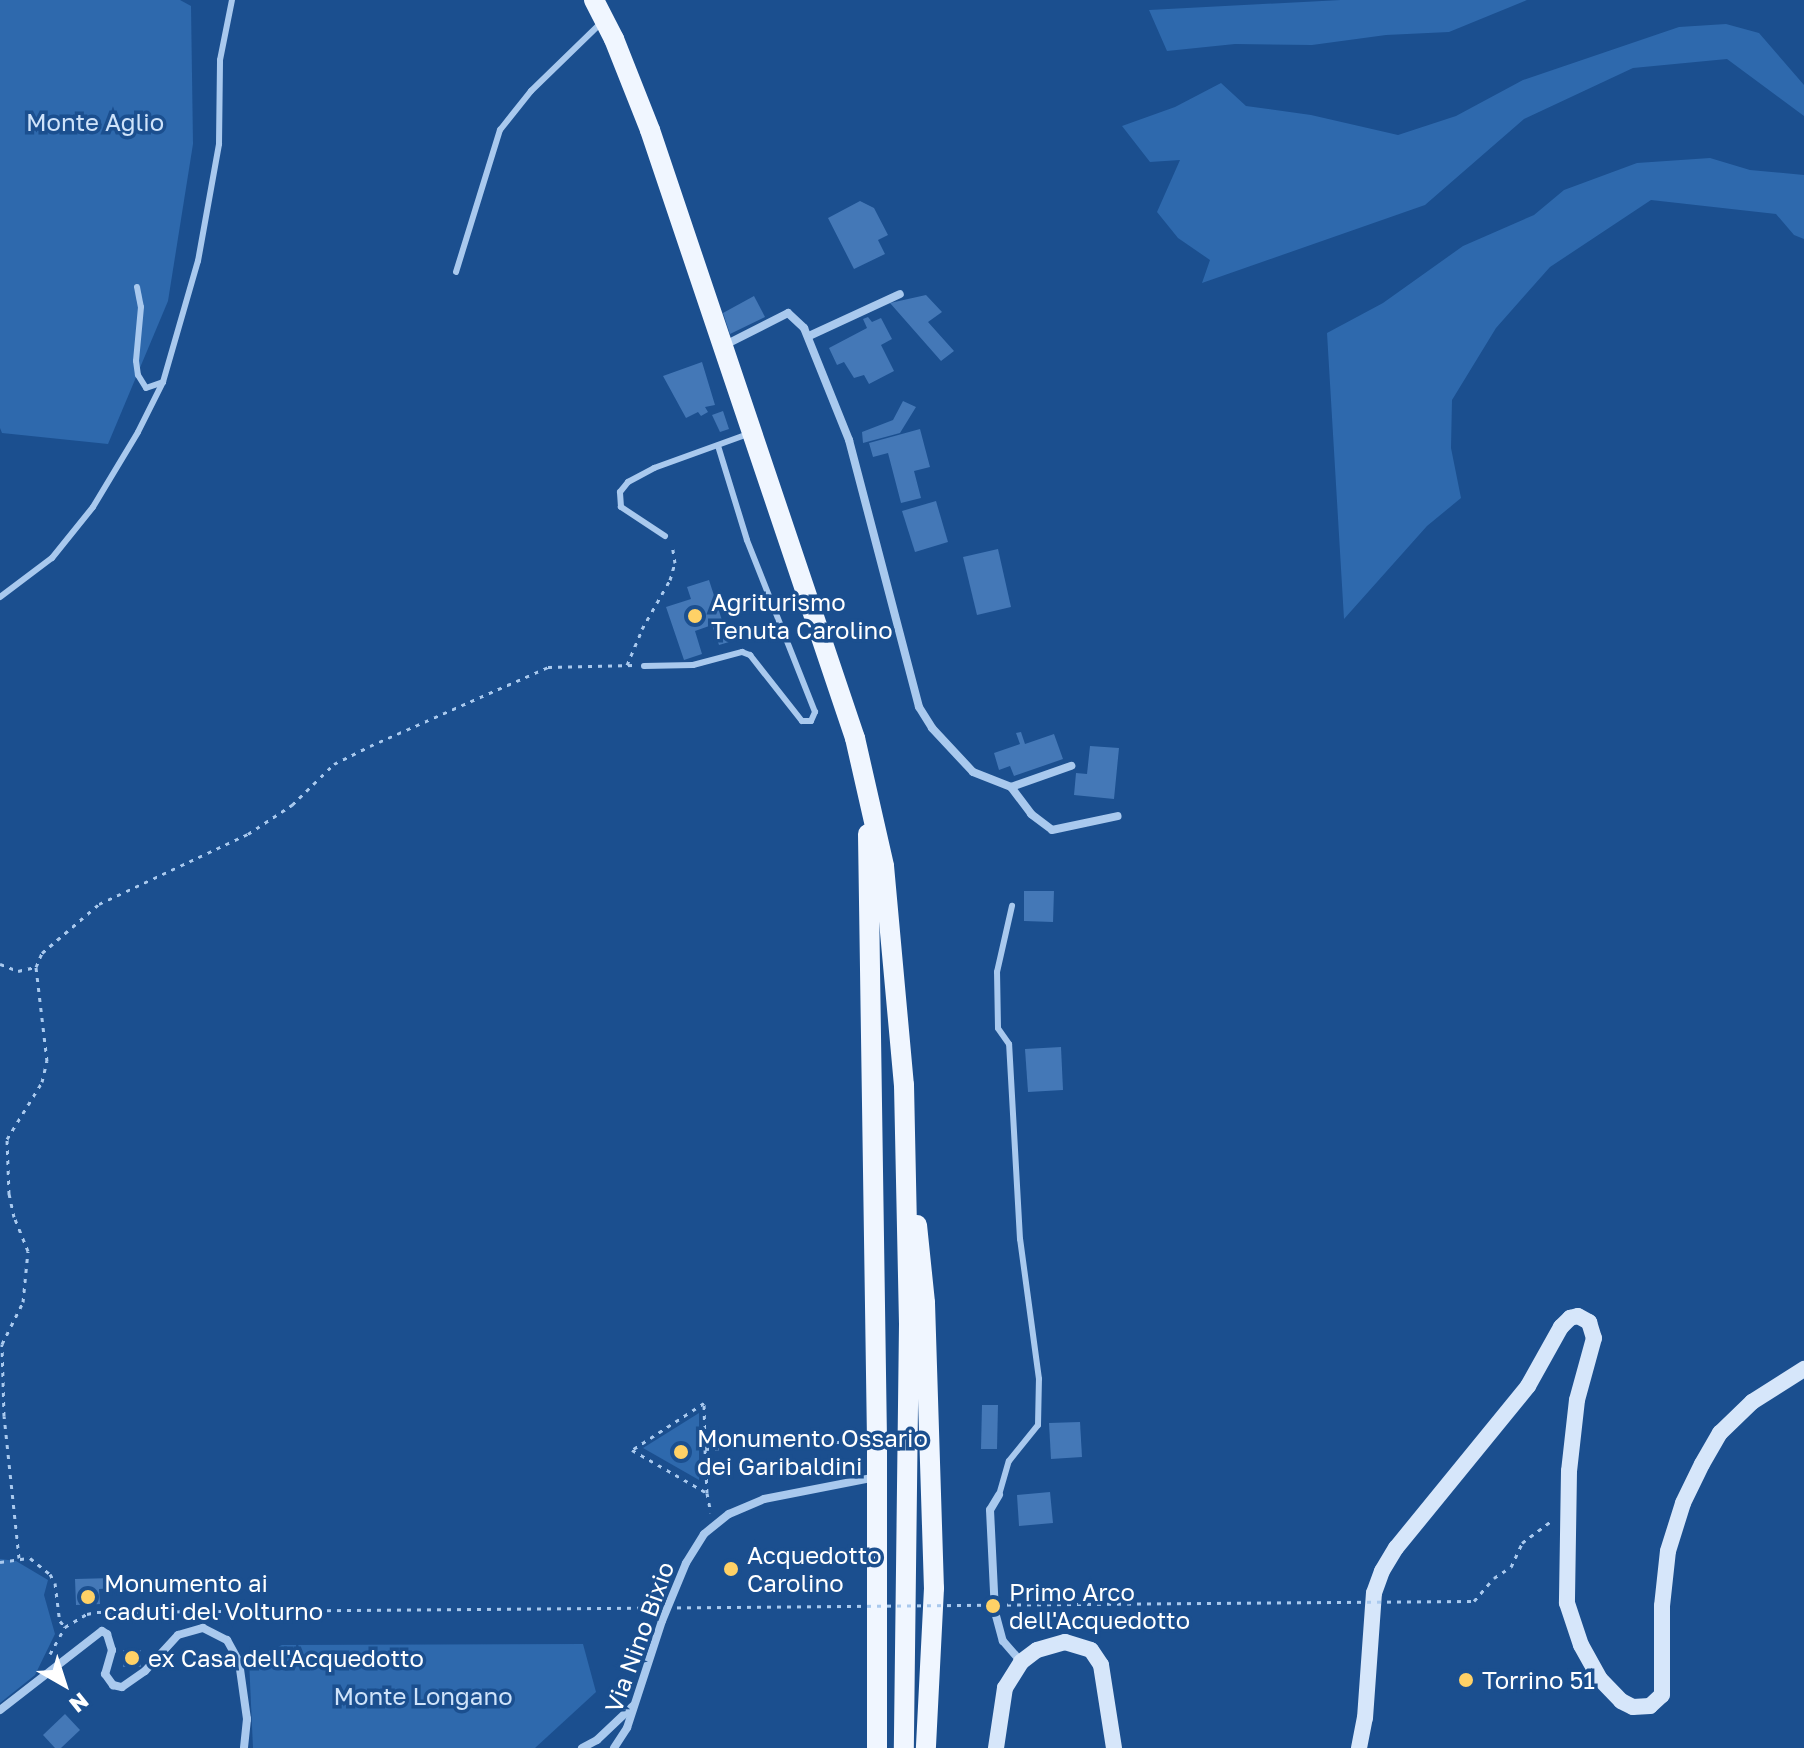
<!DOCTYPE html>
<style>
body{margin:0}
#map{position:relative;width:1804px;height:1748px;overflow:hidden;background:#1b4f8f;font-family:"Golos Text",sans-serif}
div>[style]{position:absolute}
.green>*{inset:0;background:#2e69ad}
.building>*{inset:0;background:#4478b7}
.path>*{height:3px;margin-top:-1.5px;transform-origin:0;background:repeating-linear-gradient(90deg,#a9c9ee 0 4px,transparent 0 10px)}
.lane>*{height:6px;margin:-3px;padding:0 3px;transform-origin:3px;border-radius:3px;background:#a9c9ee}
.street>*{height:8px;margin:-4px;padding:0 4px;transform-origin:4px;border-radius:4px;background:#a9c9ee}
.secondary>*{height:16px;margin:-8px;padding:0 8px;transform-origin:8px;border-radius:8px;background:#d6e6fa}
.primary>*{height:20px;margin:-10px;padding:0 10px;transform-origin:10px;border-radius:10px;background:#f0f6ff}
.path-bridge>*{height:3px;margin-top:-1.5px;transform-origin:0;background:repeating-linear-gradient(90deg,#a9c9ee 0 4px,transparent 0 10px)}
.dots>*{width:22px;height:22px;translate:-50% -50%;box-sizing:border-box;border:4px solid #1b4f8f;border-radius:50%}
span{translate:-50% -50%;white-space:nowrap;text-align:center;line-height:1.15;-webkit-text-stroke:7px #1b4f8f;paint-order:stroke}
.park-label{font-size:24px;color:#cfe3fa}
.poi-label{font-size:24px;color:#fff}
.left{translate:0 -50%;text-align:left}
.street-label{font-size:24px;color:#fff}
.north{position:absolute;left:24px;top:1644px;width:80px;height:80px;-webkit-text-stroke:6px #1b4f8f;paint-order:stroke;rotate:141deg;font-size:22px;font-weight:700;line-height:32px;text-align:center;color:#fff}
.north::after{content:'';display:block;margin:auto;width:28px;height:36px;background:#fff;clip-path:polygon(50% 0,100% 100%,50% 72%,0 100%)}
</style>
<div id="map">
<div class="green">
<div style="clip-path:polygon(0 0,180px 0,191px 6px,193px 144px,168px 301px,108px 444px,2px 433px,0 428px)"></div>
<div style="clip-path:polygon(1341px 0,1527px 0,1449px 32px,1386px 35px,1312px 45px,1235px 44px,1167px 51px,1149px 10px)"></div>
<div style="clip-path:polygon(1726px 24px,1759px 33px,1804px 85px,1804px 116px,1727px 59px,1633px 68px,1524px 119px,1425px 205px,1202px 283px,1210px 260px,1178px 238px,1157px 212px,1180px 160px,1150px 162px,1122px 126px,1175px 107px,1221px 83px,1246px 106px,1311px 115px,1398px 135px,1456px 116px,1523px 80px,1679px 27px)"></div>
<div style="clip-path:polygon(1710px 158px,1750px 170px,1804px 175px,1804px 239px,1794px 235px,1776px 214px,1651px 200px,1550px 267px,1496px 328px,1452px 400px,1451px 448px,1461px 498px,1427px 526px,1344px 619px,1327px 333px,1383px 303px,1463px 246px,1534px 215px,1564px 190px,1637px 163px)"></div>
<div style="clip-path:polygon(699px 1413px,699px 1480px,643px 1448px)"></div>
<div style="clip-path:polygon(0 1559px,16px 1561px,48px 1580px,44px 1595px,55px 1634px,35px 1675px,0 1703px)"></div>
<div style="clip-path:polygon(583px 1644px,596px 1692px,535px 1748px,253px 1748px,249px 1660px,282px 1645px)"></div>
</div>
<div class="building">
<div style="clip-path:polygon(860px 201px,874px 208px,888px 235px,878px 240px,885px 254px,854px 269px,828px 218px)"></div>
<div style="clip-path:polygon(926px 295px,942px 312px,928px 322px,954px 351px,941px 361px,890px 303px)"></div>
<div style="clip-path:polygon(754px 296px,765px 317px,730px 334px,723px 313px)"></div>
<div style="clip-path:polygon(868px 317px,872px 322px,881px 318px,892px 339px,881px 345px,894px 371px,869px 384px,864px 375px,854px 378px,844px 362px,837px 365px,829px 348px,867px 328px,863px 319px)"></div>
<div style="clip-path:polygon(702px 362px,715px 405px,705px 407px,708px 412px,701px 416px,698px 412px,686px 418px,663px 376px)"></div>
<div style="clip-path:polygon(903px 401px,916px 407px,900px 433px,863px 443px,862px 432px,893px 420px)"></div>
<div style="clip-path:polygon(723px 411px,729px 429px,720px 432px,712px 415px)"></div>
<div style="clip-path:polygon(920px 429px,930px 467px,914px 471px,921px 498px,901px 503px,888px 453px,873px 457px,869px 443px)"></div>
<div style="clip-path:polygon(936px 501px,948px 542px,915px 552px,902px 511px)"></div>
<div style="clip-path:polygon(998px 549px,1011px 607px,977px 615px,963px 557px)"></div>
<div style="clip-path:polygon(709px 580px,729px 642px,719px 645px,712px 625px,695px 631px,702px 654px,684px 660px,666px 607px,691px 599px,687px 587px)"></div>
<div style="clip-path:polygon(1021px 732px,1025px 744px,1054px 734px,1063px 759px,1014px 776px,1010px 766px,999px 770px,994px 753px,1020px 744px,1016px 733px)"></div>
<div style="clip-path:polygon(1090px 746px,1119px 748px,1114px 799px,1074px 795px,1076px 773px,1087px 774px)"></div>
<div style="clip-path:polygon(1024px 891px,1054px 891px,1053px 922px,1024px 921px)"></div>
<div style="clip-path:polygon(1061px 1047px,1063px 1090px,1028px 1092px,1025px 1049px)"></div>
<div style="clip-path:polygon(982px 1405px,998px 1405px,997px 1449px,981px 1449px)"></div>
<div style="clip-path:polygon(1080px 1422px,1082px 1457px,1051px 1459px,1049px 1423px)"></div>
<div style="clip-path:polygon(1050px 1492px,1053px 1523px,1019px 1526px,1017px 1495px)"></div>
<div style="clip-path:polygon(113px 1578px,113px 1588px,99px 1589px,100px 1604px,76px 1605px,75px 1579px)"></div>
<div style="clip-path:polygon(123px 1650px,141px 1650px,141px 1667px,123px 1667px)"></div>
<div style="clip-path:polygon(65px 1714px,80px 1730px,61px 1748px,55px 1748px,43px 1735px)"></div>
</div>
<div class="path">
<div style="left:627px;top:665px;width:39px;rotate:-67deg"></div>
<div style="left:642px;top:629px;width:56px;rotate:-60.3deg"></div>
<div style="left:670px;top:580px;width:18px;rotate:-74deg"></div>
<div style="left:675px;top:563px;width:18px;rotate:-99deg"></div>
<div style="left:0;top:964px;width:19px;rotate:21deg"></div>
<div style="left:18px;top:971px;width:18px;rotate:-13deg"></div>
<div style="left:705px;top:1449px;width:46px;rotate:-91.2deg"></div>
<div style="left:704px;top:1403px;width:86px;rotate:146.9deg"></div>
<div style="left:632px;top:1450px;width:86px;rotate:29.8deg"></div>
<div style="left:707px;top:1493px;width:44px;rotate:-92.6deg"></div>
<div style="left:705px;top:1449px;width:152px;rotate:-3deg"></div>
<div style="left:707px;top:1493px;width:20px;rotate:79deg"></div>
<div style="left:19px;top:1558px;width:143px;rotate:-96deg"></div>
<div style="left:4px;top:1416px;width:72px;rotate:-91.6deg"></div>
<div style="left:2px;top:1344px;width:47px;rotate:-63.4deg"></div>
<div style="left:23px;top:1302px;width:51px;rotate:-84.4deg"></div>
<div style="left:28px;top:1251px;width:37px;rotate:-112deg"></div>
<div style="left:14px;top:1217px;width:24px;rotate:-102deg"></div>
<div style="left:9px;top:1194px;width:55px;rotate:-92.1deg"></div>
<div style="left:7px;top:1139px;width:67px;rotate:-58.4deg"></div>
<div style="left:42px;top:1082px;width:22px;rotate:-77deg"></div>
<div style="left:47px;top:1061px;width:95px;rotate:-96.7deg"></div>
<div style="left:36px;top:967px;width:15px;rotate:-67deg"></div>
<div style="left:42px;top:953px;width:75px;rotate:-40.7deg"></div>
<div style="left:99px;top:904px;width:165px;rotate:-25.2deg"></div>
<div style="left:248px;top:834px;width:53px;rotate:-33.4deg"></div>
<div style="left:292px;top:805px;width:59px;rotate:-44.3deg"></div>
<div style="left:334px;top:764px;width:40px;rotate:-26.6deg"></div>
<div style="left:370px;top:746px;width:195px;rotate:-23.9deg"></div>
<div style="left:548px;top:667px;width:86px;rotate:-1.3deg"></div>
<div style="left:0;top:1562px;width:30px;rotate:-8deg"></div>
<div style="left:30px;top:1558px;width:26px;rotate:39deg"></div>
<div style="left:50px;top:1574px;width:10px;rotate:61deg"></div>
<div style="left:55px;top:1583px;width:38px;rotate:83deg"></div>
<div style="left:60px;top:1621px;width:8px;rotate:50deg"></div>
<div style="left:1474px;top:1601px;width:30px;rotate:-49deg"></div>
<div style="left:1494px;top:1578px;width:20px;rotate:-33deg"></div>
<div style="left:1511px;top:1567px;width:26px;rotate:-65deg"></div>
<div style="left:1522px;top:1543px;width:39px;rotate:-37deg"></div>
<div style="left:50px;top:1654px;width:31px;rotate:-61deg"></div>
<div style="left:65px;top:1627px;width:26px;rotate:-31deg"></div>
<div style="left:87px;top:1614px;width:10px;rotate:-11deg"></div>
</div>
<div class="lane">
<div style="left:456px;top:272px;width:149px;rotate:-72.8deg"></div>
<div style="left:500px;top:130px;width:50px;rotate:-51.5deg"></div>
<div style="left:531px;top:91px;width:99px;rotate:-44.2deg"></div>
<div style="left:137px;top:287px;width:20px;rotate:79deg"></div>
<div style="left:141px;top:307px;width:54px;rotate:95.3deg"></div>
<div style="left:136px;top:361px;width:14px;rotate:82deg"></div>
<div style="left:138px;top:375px;width:15px;rotate:58deg"></div>
<div style="left:146px;top:388px;width:18px;rotate:-19deg"></div>
<div style="left:665px;top:536px;width:53px;rotate:-146.6deg"></div>
<div style="left:621px;top:507px;width:15px;rotate:-94deg"></div>
<div style="left:620px;top:492px;width:13px;rotate:-51deg"></div>
<div style="left:628px;top:482px;width:30px;rotate:-28deg"></div>
<div style="left:654px;top:468px;width:100px;rotate:-19.9deg"></div>
<div style="left:0;top:597px;width:65px;rotate:-36.9deg"></div>
<div style="left:52px;top:558px;width:65px;rotate:-51.2deg"></div>
<div style="left:93px;top:507px;width:87px;rotate:-59deg"></div>
<div style="left:138px;top:432px;width:56px;rotate:-63.4deg"></div>
<div style="left:163px;top:382px;width:126px;rotate:-73.9deg"></div>
<div style="left:198px;top:261px;width:119px;rotate:-79.8deg"></div>
<div style="left:219px;top:144px;width:84px;rotate:-89.3deg"></div>
<div style="left:220px;top:60px;width:61px;rotate:-78.7deg"></div>
<div style="left:644px;top:666px;width:49px;rotate:-1.2deg"></div>
<div style="left:693px;top:665px;width:51px;rotate:-14.9deg"></div>
<div style="left:742px;top:652px;width:9px;rotate:21deg"></div>
<div style="left:750px;top:655px;width:84px;rotate:51.8deg"></div>
<div style="left:802px;top:721px;width:9px"></div>
<div style="left:811px;top:721px;width:10px;rotate:-66deg"></div>
<div style="left:815px;top:712px;width:185px;rotate:-111.6deg"></div>
<div style="left:747px;top:540px;width:98px;rotate:-107.1deg"></div>
<div style="left:999px;top:1495px;width:35px;rotate:-74deg"></div>
<div style="left:1009px;top:1461px;width:46px;rotate:-51.1deg"></div>
<div style="left:1038px;top:1425px;width:46px;rotate:-88.8deg"></div>
<div style="left:1039px;top:1379px;width:141px;rotate:-97.7deg"></div>
<div style="left:1020px;top:1239px;width:195px;rotate:-93.2deg"></div>
<div style="left:1009px;top:1044px;width:19px;rotate:-125deg"></div>
<div style="left:998px;top:1028px;width:56px;rotate:-91deg"></div>
<div style="left:997px;top:972px;width:68px;rotate:-77.2deg"></div>
</div>
<div class="street">
<div style="left:809px;top:336px;width:100px;rotate:-24.8deg"></div>
<div style="left:723px;top:346px;width:73px;rotate:-26.9deg"></div>
<div style="left:788px;top:313px;width:22px;rotate:43deg"></div>
<div style="left:804px;top:328px;width:121px;rotate:68.1deg"></div>
<div style="left:849px;top:440px;width:276px;rotate:75.3deg"></div>
<div style="left:919px;top:707px;width:25px;rotate:58deg"></div>
<div style="left:932px;top:728px;width:60px;rotate:47deg"></div>
<div style="left:973px;top:772px;width:41px;rotate:21.5deg"></div>
<div style="left:1011px;top:787px;width:34px;rotate:53deg"></div>
<div style="left:1031px;top:814px;width:26px;rotate:37deg"></div>
<div style="left:1052px;top:830px;width:67px;rotate:-12deg"></div>
<div style="left:1011px;top:787px;width:64px;rotate:-19.3deg"></div>
<div style="left:999px;top:1495px;width:17px;rotate:121deg"></div>
<div style="left:990px;top:1510px;width:102px;rotate:87.2deg"></div>
<div style="left:995px;top:1612px;width:30px;rotate:75deg"></div>
<div style="left:1003px;top:1641px;width:28px;rotate:49deg"></div>
<div style="left:0;top:1710px;width:129px;rotate:-37.8deg"></div>
<div style="left:102px;top:1631px;width:6px;rotate:31deg"></div>
<div style="left:107px;top:1634px;width:17px;rotate:73deg"></div>
<div style="left:112px;top:1650px;width:25px;rotate:106deg"></div>
<div style="left:105px;top:1674px;width:14px;rotate:54deg"></div>
<div style="left:113px;top:1685px;width:9px;rotate:13deg"></div>
<div style="left:122px;top:1687px;width:28px;rotate:-35deg"></div>
<div style="left:145px;top:1671px;width:49px;rotate:-47.5deg"></div>
<div style="left:178px;top:1635px;width:26px;rotate:-16deg"></div>
<div style="left:203px;top:1628px;width:27px;rotate:27deg"></div>
<div style="left:227px;top:1640px;width:25px;rotate:61deg"></div>
<div style="left:239px;top:1662px;width:58px;rotate:82deg"></div>
<div style="left:247px;top:1719px;width:29px;rotate:96deg"></div>
<div style="left:582px;top:1748px;width:17px;rotate:-28deg"></div>
<div style="left:597px;top:1740px;width:50px;rotate:-43.4deg"></div>
<div style="left:614px;top:1748px;width:24px;rotate:-57deg"></div>
<div style="left:627px;top:1728px;width:113px;rotate:-71.9deg"></div>
<div style="left:662px;top:1621px;width:63px;rotate:-67.5deg"></div>
<div style="left:686px;top:1563px;width:34px;rotate:-58deg"></div>
<div style="left:704px;top:1534px;width:32px;rotate:-39deg"></div>
<div style="left:729px;top:1514px;width:38px;rotate:-23deg"></div>
<div style="left:764px;top:1499px;width:114px;rotate:-11.1deg"></div>
</div>
<div class="secondary">
<div style="left:996px;top:1748px;width:61px;rotate:-81.5deg"></div>
<div style="left:1005px;top:1688px;width:31px;rotate:-58deg"></div>
<div style="left:1021px;top:1662px;width:20px;rotate:-37deg"></div>
<div style="left:1037px;top:1650px;width:29px;rotate:-16deg"></div>
<div style="left:1065px;top:1642px;width:27px;rotate:17deg"></div>
<div style="left:1091px;top:1650px;width:18px;rotate:56deg"></div>
<div style="left:1101px;top:1665px;width:84px;rotate:81.1deg"></div>
<div style="left:1359px;top:1748px;width:31px;rotate:-79deg"></div>
<div style="left:1365px;top:1718px;width:125px;rotate:-85.9deg"></div>
<div style="left:1374px;top:1593px;width:23px;rotate:-70deg"></div>
<div style="left:1382px;top:1571px;width:27px;rotate:-59deg"></div>
<div style="left:1396px;top:1548px;width:209px;rotate:-50.8deg"></div>
<div style="left:1528px;top:1386px;width:68px;rotate:-60.8deg"></div>
<div style="left:1561px;top:1327px;width:13px;rotate:-45deg"></div>
<div style="left:1570px;top:1318px;width:8px;rotate:-14deg"></div>
<div style="left:1578px;top:1316px;width:13px;rotate:29deg"></div>
<div style="left:1589px;top:1322px;width:17px;rotate:73deg"></div>
<div style="left:1594px;top:1338px;width:64px;rotate:105.3deg"></div>
<div style="left:1577px;top:1400px;width:71px;rotate:96.4deg"></div>
<div style="left:1569px;top:1471px;width:132px;rotate:90.9deg"></div>
<div style="left:1567px;top:1603px;width:44px;rotate:71.6deg"></div>
<div style="left:1581px;top:1645px;width:38px;rotate:61deg"></div>
<div style="left:1599px;top:1678px;width:32px;rotate:46deg"></div>
<div style="left:1621px;top:1701px;width:13px;rotate:27deg"></div>
<div style="left:1633px;top:1707px;width:17px;rotate:-3deg"></div>
<div style="left:1650px;top:1706px;width:16px;rotate:-43deg"></div>
<div style="left:1662px;top:1695px;width:89px;rotate:-90deg"></div>
<div style="left:1662px;top:1606px;width:55px;rotate:-83.8deg"></div>
<div style="left:1668px;top:1551px;width:50px;rotate:-72.6deg"></div>
<div style="left:1683px;top:1503px;width:43px;rotate:-64deg"></div>
<div style="left:1702px;top:1464px;width:36px;rotate:-60deg"></div>
<div style="left:1720px;top:1433px;width:45px;rotate:-44.1deg"></div>
<div style="left:1752px;top:1402px;width:62px;rotate:-32.4deg"></div>
</div>
<div class="primary">
<div style="left:594px;top:0;width:44px;rotate:62.9deg"></div>
<div style="left:614px;top:39px;width:98px;rotate:68.4deg"></div>
<div style="left:650px;top:130px;width:642px;rotate:71.37deg"></div>
<div style="left:855px;top:738px;width:131px;rotate:77.2deg"></div>
<div style="left:884px;top:866px;width:220px;rotate:84.8deg"></div>
<div style="left:904px;top:1085px;width:239px;rotate:88.8deg"></div>
<div style="left:909px;top:1324px;width:424px;rotate:90.7deg"></div>
<div style="left:868px;top:834px;width:606px;rotate:89.15deg"></div>
<div style="left:877px;top:1440px;width:308px;rotate:90deg"></div>
<div style="left:917px;top:1225px;width:78px;rotate:84.1deg"></div>
<div style="left:925px;top:1303px;width:285px;rotate:88.2deg"></div>
<div style="left:934px;top:1588px;width:160px;rotate:92.9deg"></div>
</div>
<div class="path-bridge">
<div style="left:97px;top:1612px;width:1377px;rotate:-0.46deg"></div>
</div>
<div class="dots">
<div style="left:695px;top:616px;background:#ffd166"></div>
<div style="left:681px;top:1452px;background:#ffd166"></div>
<div style="left:731px;top:1569px;background:#ffd166"></div>
<div style="left:88px;top:1597px;background:#ffd166"></div>
<div style="left:993px;top:1606px;background:#ffd166"></div>
<div style="left:132px;top:1658px;background:#ffd166"></div>
<div style="left:1466px;top:1680px;background:#ffd166"></div>
</div>
<div class="park-label">
<span style="left:95px;top:122px">Monte Aglio</span>
<span style="left:423px;top:1696px">Monte Longano</span>
</div>
<div class="poi-label">
<span class="left" style="left:711px;top:616px">Agriturismo<br>Tenuta Carolino</span>
<span class="left" style="left:697px;top:1452px">Monumento Ossario<br>dei Garibaldini</span>
<span class="left" style="left:747px;top:1569px">Acquedotto<br>Carolino</span>
<span class="left" style="left:104px;top:1597px">Monumento ai<br>caduti del Volturno</span>
<span class="left" style="left:1009px;top:1606px">Primo Arco<br>dell'Acquedotto</span>
<span class="left" style="left:148px;top:1658px">ex Casa dell'Acquedotto</span>
<span class="left" style="left:1482px;top:1680px">Torrino 51</span>
</div>
<div class="street-label">
<span style="left:639px;top:1637px;rotate:-70deg">Via Nino Bixio</span>
</div>
<div class="north">N</div>
</div>
